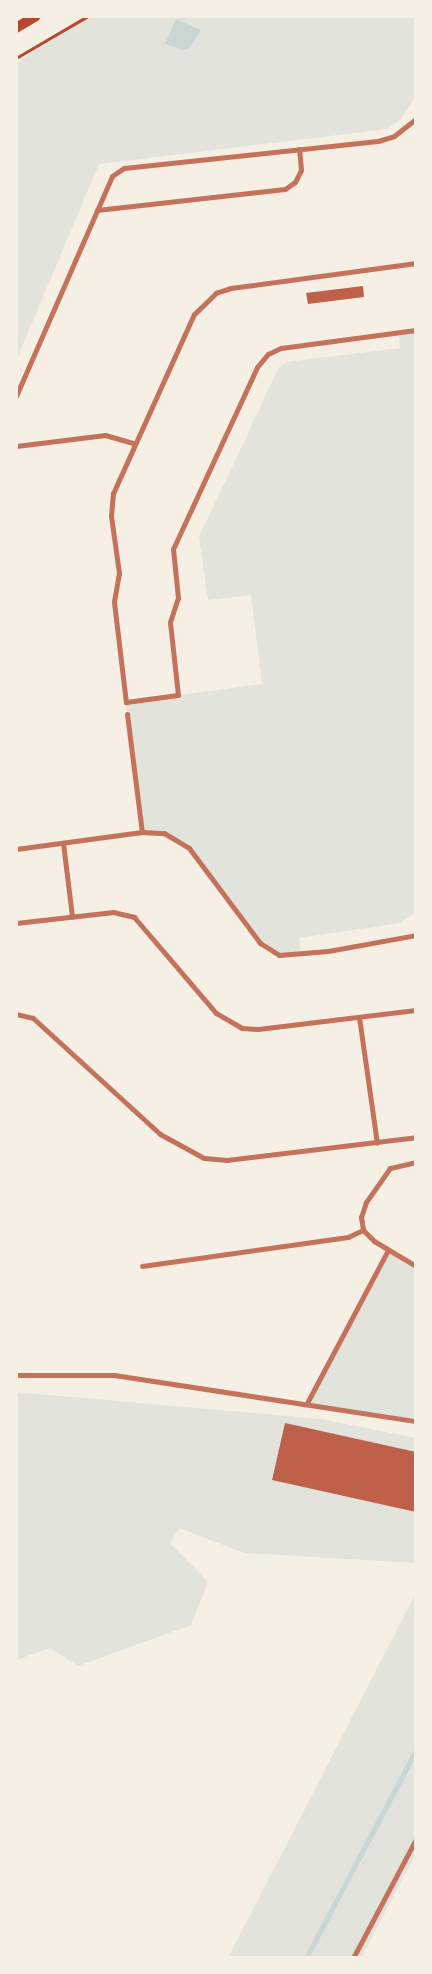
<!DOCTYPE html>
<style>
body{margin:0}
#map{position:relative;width:432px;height:1974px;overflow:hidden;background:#f6efe4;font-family:Helvetica,sans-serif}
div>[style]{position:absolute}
.green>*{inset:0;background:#e2e4dc}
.water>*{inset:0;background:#c9d6d2}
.stream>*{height:4.5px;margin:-2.25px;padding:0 2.25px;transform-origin:2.25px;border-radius:2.25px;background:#c9d6d2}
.building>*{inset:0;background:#bf614a}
.path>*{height:2.5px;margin:-1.25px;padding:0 1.25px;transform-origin:1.25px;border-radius:1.25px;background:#b5482f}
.minor>*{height:5px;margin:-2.5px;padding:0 2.5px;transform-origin:2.5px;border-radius:2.5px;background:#c5725c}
.secondary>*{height:10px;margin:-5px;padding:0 5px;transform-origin:5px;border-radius:5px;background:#b5482f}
span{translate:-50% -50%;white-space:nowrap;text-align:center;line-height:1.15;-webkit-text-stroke:5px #f6efe4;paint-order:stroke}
.frame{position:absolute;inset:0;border:18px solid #f6efe4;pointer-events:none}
</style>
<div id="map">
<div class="green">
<div style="clip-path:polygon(90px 16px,416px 16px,416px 96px,402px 117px,388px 129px,99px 164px,16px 361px,16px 63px)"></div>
<div style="clip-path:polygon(399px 333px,416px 333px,416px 912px,400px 923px,299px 938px,301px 955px,291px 956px,268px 950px,189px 848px,164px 833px,142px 832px,126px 702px,262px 684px,251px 595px,208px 600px,199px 537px,279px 367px,287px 362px,400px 348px)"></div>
<div style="clip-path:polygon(388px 1250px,416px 1266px,416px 1421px,307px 1403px)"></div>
<div style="clip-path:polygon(16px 1392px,321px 1419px,416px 1438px,416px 1563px,244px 1553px,179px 1528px,170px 1543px,208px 1582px,191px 1625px,78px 1666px,50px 1648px,16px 1660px)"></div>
<div style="clip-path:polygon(416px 1593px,416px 1854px,361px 1958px,228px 1958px)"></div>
</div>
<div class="water">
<div style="clip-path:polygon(176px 19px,201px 30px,190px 48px,183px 50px,165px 44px)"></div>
</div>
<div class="stream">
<div style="left:306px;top:1958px;width:235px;rotate:-62.1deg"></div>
</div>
<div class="building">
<div style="clip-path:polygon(363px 286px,364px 297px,308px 304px,306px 293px)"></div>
<div style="clip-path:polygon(285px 1423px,416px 1452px,416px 1512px,272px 1480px)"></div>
</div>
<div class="path">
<div style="left:16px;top:58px;width:83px;rotate:-30.3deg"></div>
</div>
<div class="minor">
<div style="left:97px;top:210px;width:189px;rotate:-6.4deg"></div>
<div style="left:285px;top:189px;width:12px;rotate:-35deg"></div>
<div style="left:295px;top:182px;width:13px;rotate:-63deg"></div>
<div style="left:301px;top:170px;width:21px;rotate:-95deg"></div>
<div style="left:416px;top:263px;width:187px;rotate:172.3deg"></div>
<div style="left:231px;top:288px;width:16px;rotate:162deg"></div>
<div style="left:216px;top:293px;width:30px;rotate:136deg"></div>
<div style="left:194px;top:314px;width:196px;rotate:114.3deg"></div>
<div style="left:113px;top:493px;width:23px;rotate:95deg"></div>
<div style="left:111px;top:516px;width:58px;rotate:82deg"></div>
<div style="left:119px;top:573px;width:29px;rotate:100deg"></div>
<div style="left:114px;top:602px;width:101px;rotate:83.2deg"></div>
<div style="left:126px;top:702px;width:52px;rotate:-7.7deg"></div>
<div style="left:178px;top:695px;width:73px;rotate:-96.3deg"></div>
<div style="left:170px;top:622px;width:25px;rotate:-72deg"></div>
<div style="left:178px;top:598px;width:49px;rotate:-95.8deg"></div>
<div style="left:173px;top:549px;width:200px;rotate:-65.2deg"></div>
<div style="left:257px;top:367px;width:17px;rotate:-50deg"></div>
<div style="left:268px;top:354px;width:14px;rotate:-25deg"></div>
<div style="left:281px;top:348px;width:136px;rotate:-7.6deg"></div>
<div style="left:16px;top:396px;width:240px;rotate:-66.4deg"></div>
<div style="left:112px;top:176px;width:14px;rotate:-34deg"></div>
<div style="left:124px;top:168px;width:255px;rotate:-6.1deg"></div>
<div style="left:378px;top:141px;width:17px;rotate:-17deg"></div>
<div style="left:394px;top:136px;width:28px;rotate:-38deg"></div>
<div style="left:16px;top:446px;width:90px;rotate:-7deg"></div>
<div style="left:105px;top:435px;width:29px;rotate:16deg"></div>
<div style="left:127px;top:714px;width:119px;rotate:82.8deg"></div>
<div style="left:63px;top:843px;width:74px;rotate:83deg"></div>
<div style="left:16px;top:849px;width:127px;rotate:-7.7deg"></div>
<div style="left:142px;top:832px;width:22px;rotate:3deg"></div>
<div style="left:164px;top:833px;width:29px;rotate:31deg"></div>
<div style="left:189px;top:848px;width:119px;rotate:53.2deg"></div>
<div style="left:260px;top:943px;width:22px;rotate:32deg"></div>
<div style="left:279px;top:955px;width:49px;rotate:-4.7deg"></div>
<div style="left:328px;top:951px;width:89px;rotate:-10.3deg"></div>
<div style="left:16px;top:923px;width:98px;rotate:-6.5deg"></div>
<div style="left:113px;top:912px;width:22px;rotate:13deg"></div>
<div style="left:134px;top:917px;width:126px;rotate:49.5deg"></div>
<div style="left:216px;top:1013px;width:30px;rotate:30deg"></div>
<div style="left:242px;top:1028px;width:16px;rotate:4deg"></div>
<div style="left:258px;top:1029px;width:159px;rotate:-6.9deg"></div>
<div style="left:16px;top:1014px;width:17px;rotate:13deg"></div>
<div style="left:33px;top:1018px;width:172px;rotate:42.4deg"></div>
<div style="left:160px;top:1134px;width:50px;rotate:28.6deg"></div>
<div style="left:204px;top:1158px;width:23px;rotate:5deg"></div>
<div style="left:227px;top:1160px;width:190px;rotate:-6.9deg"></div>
<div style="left:359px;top:1017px;width:127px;rotate:81.9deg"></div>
<div style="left:416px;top:1162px;width:27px;rotate:167deg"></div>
<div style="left:390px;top:1168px;width:42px;rotate:125.2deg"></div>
<div style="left:366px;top:1202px;width:16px;rotate:108deg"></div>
<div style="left:361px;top:1217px;width:13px;rotate:81deg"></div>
<div style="left:363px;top:1230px;width:16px;rotate:45deg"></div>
<div style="left:374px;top:1241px;width:49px;rotate:30.8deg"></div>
<div style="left:142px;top:1266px;width:208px;rotate:-8deg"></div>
<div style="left:348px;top:1237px;width:17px;rotate:-25deg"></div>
<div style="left:16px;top:1375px;width:98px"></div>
<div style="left:114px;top:1375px;width:305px;rotate:8.7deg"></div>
<div style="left:307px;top:1403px;width:173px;rotate:-62.1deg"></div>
<div style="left:353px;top:1958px;width:135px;rotate:-62.1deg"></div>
</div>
<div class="secondary">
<div style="left:16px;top:28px;width:23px;rotate:-31deg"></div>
</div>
<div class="frame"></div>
</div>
